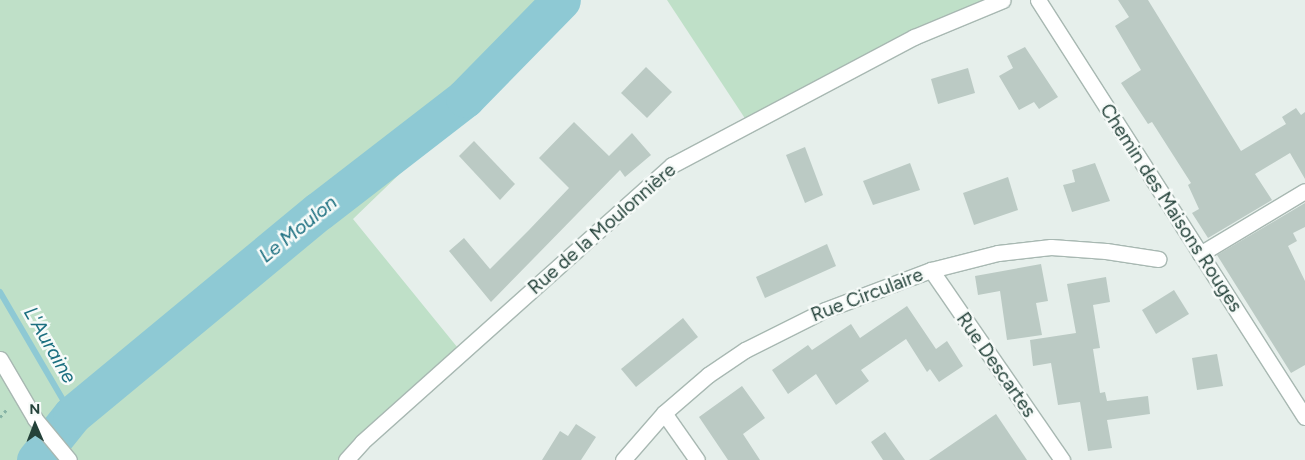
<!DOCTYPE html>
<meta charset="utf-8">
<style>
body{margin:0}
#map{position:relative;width:1305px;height:460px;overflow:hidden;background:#e6efeb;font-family:Figtree,sans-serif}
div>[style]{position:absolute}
.green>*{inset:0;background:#bfe0c8}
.stream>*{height:6px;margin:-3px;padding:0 3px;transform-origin:3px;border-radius:3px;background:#8ec9d4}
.river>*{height:39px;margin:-19.5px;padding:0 19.5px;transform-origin:19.5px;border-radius:19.5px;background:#8ec9d4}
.building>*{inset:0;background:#bbcac4}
.path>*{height:3px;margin-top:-1.5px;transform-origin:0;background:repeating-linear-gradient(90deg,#86b3a5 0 2.5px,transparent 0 6.5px)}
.roads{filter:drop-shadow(1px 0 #a8b8b2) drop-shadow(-1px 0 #a8b8b2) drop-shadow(0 1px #a8b8b2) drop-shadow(0 -1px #a8b8b2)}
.street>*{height:15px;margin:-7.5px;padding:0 7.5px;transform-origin:7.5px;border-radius:7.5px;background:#fff}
span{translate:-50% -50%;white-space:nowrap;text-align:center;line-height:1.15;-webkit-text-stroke:5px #f7fbf9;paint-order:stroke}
.street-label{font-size:19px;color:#24423a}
.water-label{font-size:20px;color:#1c6f80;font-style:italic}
.north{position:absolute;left:10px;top:400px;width:50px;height:50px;-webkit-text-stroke:4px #f7fbf9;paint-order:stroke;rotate:359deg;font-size:14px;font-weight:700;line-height:20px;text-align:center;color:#24423a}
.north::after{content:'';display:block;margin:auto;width:18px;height:22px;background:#24423a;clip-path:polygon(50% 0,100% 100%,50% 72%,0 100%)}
</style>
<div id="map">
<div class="green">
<div style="clip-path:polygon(0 0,580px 0,353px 219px,462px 353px,346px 460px,0 460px)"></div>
<div style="clip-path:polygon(667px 0,1003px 0,748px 123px)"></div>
</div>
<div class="stream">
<div style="left:0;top:292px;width:143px;rotate:59.7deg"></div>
</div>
<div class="river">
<div style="left:36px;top:460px;width:58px;rotate:-51.3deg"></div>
<div style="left:72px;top:415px;width:320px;rotate:-39.6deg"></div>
<div style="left:319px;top:211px;width:185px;rotate:-37.7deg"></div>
<div style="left:465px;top:98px;width:137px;rotate:-45.6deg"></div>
</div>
<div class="building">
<div style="clip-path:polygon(1118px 0,1148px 0,1241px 151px,1286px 124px,1282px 117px,1296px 108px,1301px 115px,1305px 112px,1305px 179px,1290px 153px,1255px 174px,1272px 200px,1208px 238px,1192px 213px,1199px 209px,1188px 185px,1191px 183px,1152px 122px,1148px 124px,1121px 83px,1141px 70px,1115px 26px,1129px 17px)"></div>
<div style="clip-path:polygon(1025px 47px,1058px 97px,1039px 109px,1034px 102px,1019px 110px,999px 76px,1013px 68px,1007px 56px)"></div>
<div style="clip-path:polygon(646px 67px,672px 92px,647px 118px,621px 93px)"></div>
<div style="clip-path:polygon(968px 68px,975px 93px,938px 104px,931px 79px)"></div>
<div style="clip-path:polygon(574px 122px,609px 156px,632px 133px,651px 155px,625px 177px,620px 170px,491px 302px,449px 251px,464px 238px,490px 269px,529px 230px,569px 188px,539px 158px)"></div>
<div style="clip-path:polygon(474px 141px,515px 184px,500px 200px,459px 156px)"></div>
<div style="clip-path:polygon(805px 147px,823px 195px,805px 203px,786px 155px)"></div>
<div style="clip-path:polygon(910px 163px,920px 190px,873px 205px,863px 181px)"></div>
<div style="clip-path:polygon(1095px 163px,1110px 201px,1072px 212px,1063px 185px,1075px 182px,1072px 170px)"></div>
<div style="clip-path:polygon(1008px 177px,1018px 210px,974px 225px,963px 193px)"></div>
<div style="clip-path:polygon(1305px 203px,1305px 227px,1293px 233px,1297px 241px,1288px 246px,1305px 281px,1305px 365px,1291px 373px,1217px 255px)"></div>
<div style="clip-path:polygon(827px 244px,836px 266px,765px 298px,756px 277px)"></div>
<div style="clip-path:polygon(1041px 264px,1048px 301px,1036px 303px,1042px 335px,1007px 340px,1000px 291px,978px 295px,975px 276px)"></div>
<div style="clip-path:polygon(1106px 277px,1110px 302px,1093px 305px,1100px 348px,1093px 349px,1100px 393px,1105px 392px,1107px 401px,1148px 396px,1150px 414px,1107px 420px,1112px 448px,1088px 451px,1080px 402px,1058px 405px,1051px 363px,1033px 366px,1030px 340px,1076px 333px,1067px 284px)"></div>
<div style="clip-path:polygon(1174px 290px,1189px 314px,1156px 334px,1142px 310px)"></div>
<div style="clip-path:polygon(907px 306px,936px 349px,947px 341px,963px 366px,939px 382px,930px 369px,927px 372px,906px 339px,861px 370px,869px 381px,836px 405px,816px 374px,788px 394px,772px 370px,808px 345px,812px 350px,851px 324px,860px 338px)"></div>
<div style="clip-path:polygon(683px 318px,698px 337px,636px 387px,621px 369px)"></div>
<div style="clip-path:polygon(1217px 354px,1223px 386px,1197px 390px,1192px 358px)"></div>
<div style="clip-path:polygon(742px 386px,765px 418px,743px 434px,760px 460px,728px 460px,699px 417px)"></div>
<div style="clip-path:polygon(996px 414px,1027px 460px,929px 460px)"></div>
<div style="clip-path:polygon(576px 424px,596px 437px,581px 460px,542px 460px,560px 431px,568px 436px)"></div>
<div style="clip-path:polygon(885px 432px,905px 460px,883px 460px,871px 442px)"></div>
</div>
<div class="path">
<div style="left:0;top:417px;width:12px;rotate:-48deg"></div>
</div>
<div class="roads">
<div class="street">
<div style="left:1038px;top:0;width:495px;rotate:57.4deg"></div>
<div style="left:1200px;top:254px;width:122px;rotate:-31deg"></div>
<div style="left:931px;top:270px;width:231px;rotate:55.4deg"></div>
<div style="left:0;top:359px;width:69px;rotate:59.7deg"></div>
<div style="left:35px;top:419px;width:53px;rotate:50.3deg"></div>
<div style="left:664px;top:413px;width:57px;rotate:54.9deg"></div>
<div style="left:346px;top:460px;width:24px;rotate:-48deg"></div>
<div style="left:362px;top:442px;width:416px;rotate:-41.8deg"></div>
<div style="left:672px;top:165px;width:274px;rotate:-27.9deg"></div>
<div style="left:914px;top:37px;width:96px;rotate:-22.6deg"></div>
<div style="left:623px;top:460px;width:62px;rotate:-48.9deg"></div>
<div style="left:664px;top:413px;width:58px;rotate:-40.8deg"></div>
<div style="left:708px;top:375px;width:45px;rotate:-34deg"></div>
<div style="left:745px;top:350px;width:89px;rotate:-26.6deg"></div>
<div style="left:825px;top:310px;width:113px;rotate:-20.7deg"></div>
<div style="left:931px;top:270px;width:69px;rotate:-14.2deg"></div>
<div style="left:998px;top:253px;width:53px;rotate:-6.5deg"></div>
<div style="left:1051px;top:247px;width:55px;rotate:4.2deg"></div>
<div style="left:1106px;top:251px;width:53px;rotate:8.7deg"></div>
</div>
</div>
<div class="street-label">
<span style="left:1171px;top:208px;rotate:57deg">Chemin des Maisons Rouges</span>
<span style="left:602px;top:229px;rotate:-41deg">Rue de la Moulonnière</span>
<span style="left:867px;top:295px;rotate:-21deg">Rue Circulaire</span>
<span style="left:996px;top:365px;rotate:55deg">Rue Descartes</span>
</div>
<div class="water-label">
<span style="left:298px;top:229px;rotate:-39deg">Le Moulon</span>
<span style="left:50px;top:345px;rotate:60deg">L'Auraine</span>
</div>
<div class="north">N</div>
</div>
